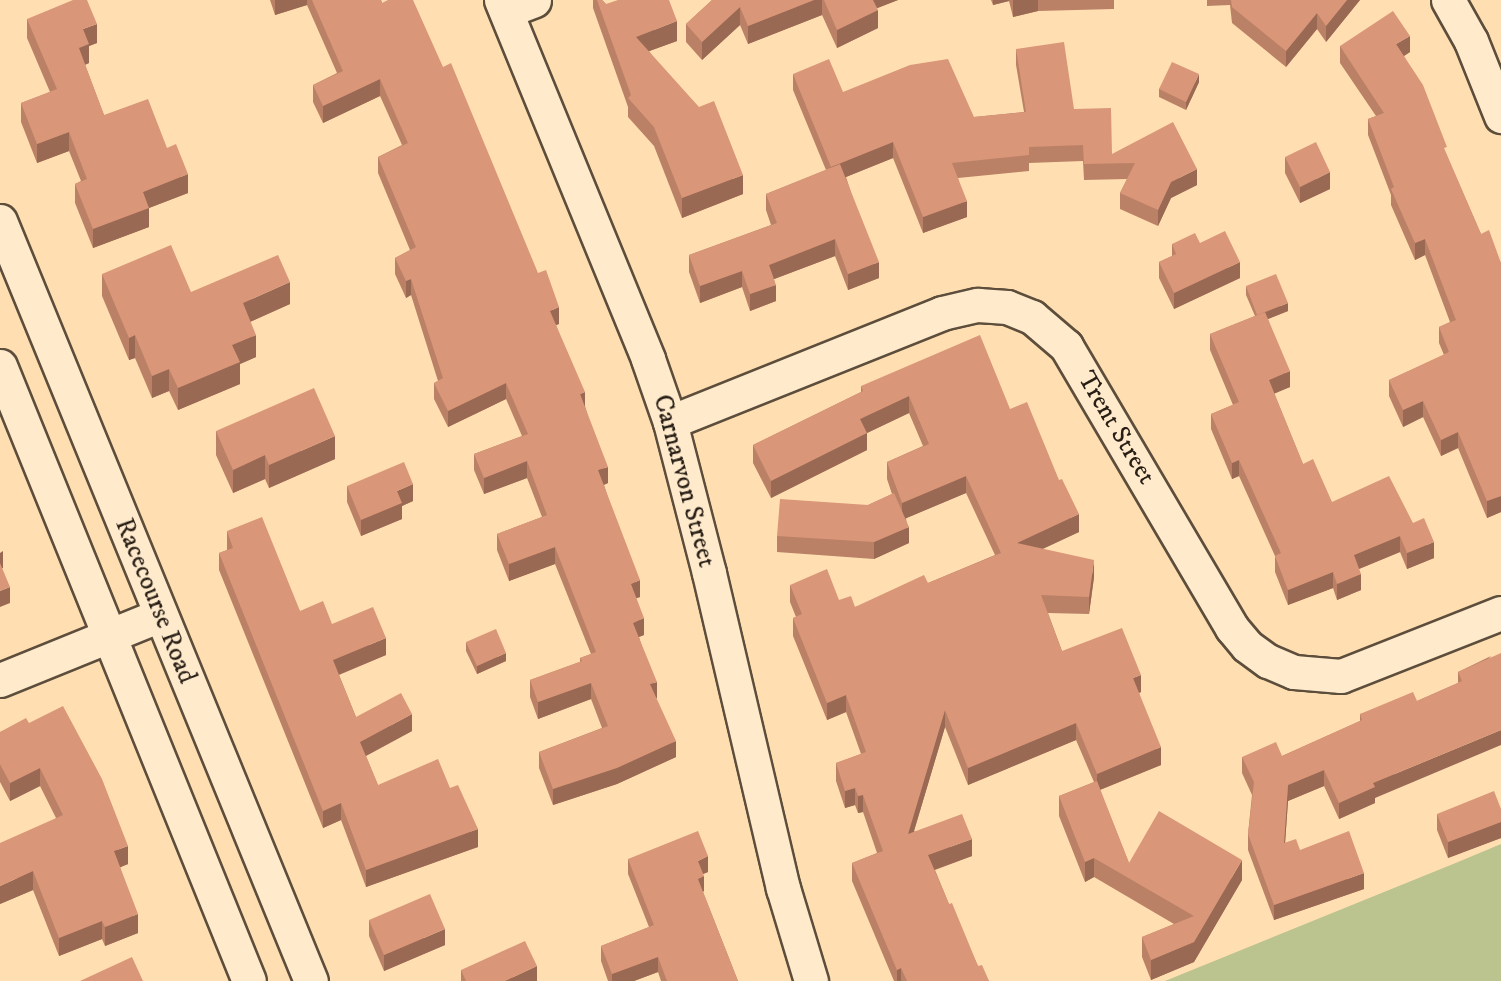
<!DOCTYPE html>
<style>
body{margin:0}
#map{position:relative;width:1501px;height:981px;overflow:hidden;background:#ffdfb1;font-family:"IM FELL DW Pica",serif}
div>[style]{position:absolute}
.green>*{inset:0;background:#bbc38f}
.roads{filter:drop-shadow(2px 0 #5d4e3c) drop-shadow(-2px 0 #5d4e3c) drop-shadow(0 2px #5d4e3c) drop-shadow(0 -2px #5d4e3c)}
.minor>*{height:33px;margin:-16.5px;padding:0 16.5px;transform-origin:16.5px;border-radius:16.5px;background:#ffeacc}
.wall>*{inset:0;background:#bb8167}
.shaded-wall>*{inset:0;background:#996954}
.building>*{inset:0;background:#da9678}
span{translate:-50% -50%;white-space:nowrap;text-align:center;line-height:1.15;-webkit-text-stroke:4.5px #ffeacc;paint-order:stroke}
.street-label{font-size:26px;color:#271e15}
</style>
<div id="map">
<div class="green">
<div style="clip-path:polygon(1501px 844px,1501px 981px,1165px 981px,1458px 862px)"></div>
</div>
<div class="roads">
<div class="minor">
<div style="left:501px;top:0;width:388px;rotate:67.7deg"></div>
<div style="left:648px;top:359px;width:67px;rotate:70.8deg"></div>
<div style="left:670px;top:422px;width:156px;rotate:75.5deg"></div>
<div style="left:709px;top:573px;width:324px;rotate:76.8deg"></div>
<div style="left:783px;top:888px;width:97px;rotate:73.2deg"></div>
<div style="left:1448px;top:0;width:47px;rotate:60.7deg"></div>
<div style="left:1471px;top:41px;width:81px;rotate:68.2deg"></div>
<div style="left:506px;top:11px;width:30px;rotate:-21deg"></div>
<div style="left:0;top:221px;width:821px;rotate:67.75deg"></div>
<div style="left:0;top:366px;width:663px;rotate:67.96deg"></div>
<div style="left:670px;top:422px;width:293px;rotate:-21.8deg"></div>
<div style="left:942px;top:313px;width:37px;rotate:-13deg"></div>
<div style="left:978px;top:305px;width:29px;rotate:4deg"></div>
<div style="left:1007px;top:307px;width:27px;rotate:22deg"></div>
<div style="left:1032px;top:317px;width:45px;rotate:40.5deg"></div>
<div style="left:1066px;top:346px;width:327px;rotate:59.5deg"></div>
<div style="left:1232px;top:628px;width:23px;rotate:50deg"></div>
<div style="left:1247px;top:646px;width:26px;rotate:36deg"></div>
<div style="left:1268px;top:661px;width:28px;rotate:23deg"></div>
<div style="left:1294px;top:672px;width:47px;rotate:4.9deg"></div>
<div style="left:1341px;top:676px;width:172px;rotate:-21.5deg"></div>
<div style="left:0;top:680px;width:173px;rotate:-22.1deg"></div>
</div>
</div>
<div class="wall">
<div style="clip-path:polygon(270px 0,381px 0,382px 3px,559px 324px,556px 325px,585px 406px,608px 483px,604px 485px,640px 597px,636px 598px,644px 635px,639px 637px,657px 698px,656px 698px,676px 757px,617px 784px,553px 805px,539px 768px,539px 752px,602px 728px,591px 699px,538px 719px,530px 697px,530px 680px,580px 662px,580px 658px,591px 654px,555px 564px,509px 581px,497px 550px,497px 534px,542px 517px,527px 478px,484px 494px,474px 470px,474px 454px,522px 436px,506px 399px,448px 427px,434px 399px,434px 383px,438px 381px,411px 295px,406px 298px,395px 274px,395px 258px,410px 250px,378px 173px,378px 157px,402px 145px,380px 96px,323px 123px,313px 102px,313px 85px,337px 73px,307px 5px,275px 15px)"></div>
<div style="clip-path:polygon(593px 0,602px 0,606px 4px,677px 41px,649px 51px,743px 194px,682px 218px,654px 146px,628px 117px,628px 107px,593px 8px)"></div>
<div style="clip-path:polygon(712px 0,898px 0,877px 8px,878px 28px,837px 48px,822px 15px,748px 44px,740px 25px,702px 60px,686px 42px,686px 24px)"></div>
<div style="clip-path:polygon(991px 0,1114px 0,1114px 9px,1038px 11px,1013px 17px,1009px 1px,993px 5px)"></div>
<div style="clip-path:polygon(1207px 0,1360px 0,1326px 42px,1317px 29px,1286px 67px,1232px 23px,1230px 5px,1207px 6px)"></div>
<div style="clip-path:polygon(27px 19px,97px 43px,89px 46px,89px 63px,85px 65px,104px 115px,167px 148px,188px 193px,149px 208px,149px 227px,93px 248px,75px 203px,75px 184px,81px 181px,69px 151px,37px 163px,21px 122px,21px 103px,50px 92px,27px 38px)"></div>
<div style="clip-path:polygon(1340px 46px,1410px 52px,1404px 56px,1447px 156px,1481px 234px,1501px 263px,1501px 512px,1487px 518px,1458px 448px,1441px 456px,1423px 417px,1403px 427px,1389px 396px,1389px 380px,1444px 355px,1439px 343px,1439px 327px,1450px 322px,1425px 255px,1415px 260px,1391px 205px,1391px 195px,1368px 135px,1368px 119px,1376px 116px,1340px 63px)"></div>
<div style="clip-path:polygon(1016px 49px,1074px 109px,1112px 154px,1197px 185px,1171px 198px,1158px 226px,1120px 209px,1120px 193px,1127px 179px,1084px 180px,1083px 161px,1029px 163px,1029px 171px,958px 178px,967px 217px,923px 233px,893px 158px,846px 177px,879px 278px,848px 290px,835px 256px,774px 279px,776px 301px,750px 311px,742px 287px,700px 303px,689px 272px,689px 255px,771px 225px,766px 210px,766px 194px,826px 170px,793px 90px,793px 74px,843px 92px,974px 117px,1024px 112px,1016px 65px)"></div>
<div style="clip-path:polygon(1199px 82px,1186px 110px,1159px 97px,1159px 89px)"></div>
<div style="clip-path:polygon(1285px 157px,1330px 189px,1300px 203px,1285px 173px)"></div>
<div style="clip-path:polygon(1200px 243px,1240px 278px,1174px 309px,1159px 278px,1159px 262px,1172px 256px,1172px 244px)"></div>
<div style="clip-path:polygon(102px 274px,191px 292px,290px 304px,250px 322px,256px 357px,240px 364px,240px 384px,178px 410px,169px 391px,152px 398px,135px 358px,129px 360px,102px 296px)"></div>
<div style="clip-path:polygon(1246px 286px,1288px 311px,1268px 319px,1290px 387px,1274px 393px,1303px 464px,1332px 502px,1413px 523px,1434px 558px,1407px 569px,1400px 552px,1359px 569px,1361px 590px,1337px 600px,1333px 588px,1288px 605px,1275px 572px,1275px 556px,1239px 476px,1232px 479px,1211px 429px,1211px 414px,1233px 405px,1210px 350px,1210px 334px,1255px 316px,1246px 295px)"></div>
<div style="clip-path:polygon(861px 386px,1010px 409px,1079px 532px,1042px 549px,1094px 577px,1089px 614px,1048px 613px,1062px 651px,1141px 692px,1139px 693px,1161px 765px,1100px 790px,1129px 863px,1242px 880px,1194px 962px,1151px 980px,1142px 957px,1142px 937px,1174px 924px,1094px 877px,1085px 882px,1059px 816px,1059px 796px,1094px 782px,1076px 740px,968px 785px,945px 727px,914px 831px,972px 856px,935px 870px,949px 904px,978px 966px,989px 981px,894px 981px,852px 881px,852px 863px,877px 853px,863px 812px,858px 813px,855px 805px,845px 808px,836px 781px,836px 763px,861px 754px,846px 712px,827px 720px,793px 636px,793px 618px,796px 617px,790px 602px,790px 585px,839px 600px,855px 607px,928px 583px,995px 555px,966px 493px,906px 518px,909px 543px,874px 559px,777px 552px,777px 536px,868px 505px,892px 494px,887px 479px,887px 462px,923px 446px,909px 413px,867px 433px,867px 450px,771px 498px,753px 463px,753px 445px,861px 392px)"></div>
<div style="clip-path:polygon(216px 431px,335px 459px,269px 488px,265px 479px,233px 493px,216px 455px)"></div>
<div style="clip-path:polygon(347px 486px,413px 501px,402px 506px,402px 519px,361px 536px,347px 502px)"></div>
<div style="clip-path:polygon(227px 531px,300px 611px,332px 624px,386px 655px,339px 675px,356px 717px,412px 731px,366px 756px,378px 785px,450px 788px,478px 847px,366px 887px,341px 820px,323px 828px,219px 570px,219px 553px,227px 550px)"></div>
<div style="clip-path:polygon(466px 642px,506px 661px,477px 674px,466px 651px)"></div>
<div style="clip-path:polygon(1491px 656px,1375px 798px,1375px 803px,1339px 819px,1324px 786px,1288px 801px,1285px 843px,1300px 850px,1364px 889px,1274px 920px,1248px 850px,1248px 834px,1252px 795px,1242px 773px,1242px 757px,1282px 756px,1360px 721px,1360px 714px,1417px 701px,1458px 683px,1458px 672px)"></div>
<div style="clip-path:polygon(29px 723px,128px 864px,120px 867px,138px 933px,105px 946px,102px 939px,59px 956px,33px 890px,0 904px,56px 818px,40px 786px,10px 801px,0 782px,0 732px)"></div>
<div style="clip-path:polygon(1501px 809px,1501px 838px,1448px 858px,1437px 830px,1437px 814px)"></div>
<div style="clip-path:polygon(628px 859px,708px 872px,703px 874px,704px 891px,703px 892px,738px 981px,661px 981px,658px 972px,634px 981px,608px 981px,601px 961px,601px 946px,649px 927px,628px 874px)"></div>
<div style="clip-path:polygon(369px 920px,445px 945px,384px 971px,369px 936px)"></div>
<div style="clip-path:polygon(461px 970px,537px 981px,461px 981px)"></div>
</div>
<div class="shaded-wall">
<div style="clip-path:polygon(275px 0,307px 0,307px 5px,275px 15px)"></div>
<div style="clip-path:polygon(814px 0,822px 0,822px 15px,748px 44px,748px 26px)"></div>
<div style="clip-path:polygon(870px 0,898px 0,870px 11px)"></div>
<div style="clip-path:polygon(993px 0,1009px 0,1009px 1px,993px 5px)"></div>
<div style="clip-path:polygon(1013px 0,1038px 0,1038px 11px,1013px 17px)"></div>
<div style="clip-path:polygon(1347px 0,1360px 0,1326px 42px,1326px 26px)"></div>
<div style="clip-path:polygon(740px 7px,740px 25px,702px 60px,702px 42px)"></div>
<div style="clip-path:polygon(878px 10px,878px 28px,837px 48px,837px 30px)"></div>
<div style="clip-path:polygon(1317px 13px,1317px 29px,1286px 67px,1286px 51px)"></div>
<div style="clip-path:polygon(677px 21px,677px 41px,636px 56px,636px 37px)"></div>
<div style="clip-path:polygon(97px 24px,97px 43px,89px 46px,89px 63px,79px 67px,79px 48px,83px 29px)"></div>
<div style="clip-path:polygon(1410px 36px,1410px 52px,1396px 61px,1396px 44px)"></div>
<div style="clip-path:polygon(1199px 74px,1199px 82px,1186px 110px,1186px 102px)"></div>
<div style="clip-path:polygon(380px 79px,380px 96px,323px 123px,323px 106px)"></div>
<div style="clip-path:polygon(69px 132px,69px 151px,37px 163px,37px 144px)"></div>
<div style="clip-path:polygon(893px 142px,893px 158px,831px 183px,831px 167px)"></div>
<div style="clip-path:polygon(1197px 169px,1197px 185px,1171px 198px,1158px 226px,1158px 210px,1171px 182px)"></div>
<div style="clip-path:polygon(1330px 172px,1330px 189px,1300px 203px,1300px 187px)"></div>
<div style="clip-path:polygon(188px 174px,188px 193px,149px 208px,149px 227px,93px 248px,93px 229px,143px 192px)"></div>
<div style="clip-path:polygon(743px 175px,743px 194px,682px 218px,682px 198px)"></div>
<div style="clip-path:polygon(967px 201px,967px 217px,923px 233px,923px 217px)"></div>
<div style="clip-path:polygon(835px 239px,835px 256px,769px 281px,769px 265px)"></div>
<div style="clip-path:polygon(1425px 239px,1425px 255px,1415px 260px,1415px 243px)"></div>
<div style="clip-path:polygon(879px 262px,879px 278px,848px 290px,848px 274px)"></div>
<div style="clip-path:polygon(1240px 262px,1240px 278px,1174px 309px,1174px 293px)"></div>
<div style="clip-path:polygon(742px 271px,742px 287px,700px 303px,700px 286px)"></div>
<div style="clip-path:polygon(411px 279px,411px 295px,406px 298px,406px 281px)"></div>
<div style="clip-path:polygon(290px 282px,290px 304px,243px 325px,243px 303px)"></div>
<div style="clip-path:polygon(776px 285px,776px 301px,750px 311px,750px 294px)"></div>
<div style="clip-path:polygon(1288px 303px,1288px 311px,1258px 323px,1258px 315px)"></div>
<div style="clip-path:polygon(559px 307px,559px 324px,550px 327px,550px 311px)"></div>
<div style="clip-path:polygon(135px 335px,135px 358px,129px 360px,129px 338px)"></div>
<div style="clip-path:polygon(256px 335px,256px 357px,240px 364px,240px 384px,178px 410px,178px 388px,232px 345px)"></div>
<div style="clip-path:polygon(169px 369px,169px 391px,152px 398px,152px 376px)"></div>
<div style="clip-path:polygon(1290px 371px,1290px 387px,1269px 396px,1269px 380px)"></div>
<div style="clip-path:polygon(506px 383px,506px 399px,448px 427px,448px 411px)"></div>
<div style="clip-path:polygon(585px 392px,585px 408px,580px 394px)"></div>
<div style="clip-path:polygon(909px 396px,909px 413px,867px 433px,867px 450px,771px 498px,771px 481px,860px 419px)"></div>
<div style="clip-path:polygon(1423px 401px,1423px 417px,1403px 427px,1403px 410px)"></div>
<div style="clip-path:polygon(1458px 432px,1458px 448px,1441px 456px,1441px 440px)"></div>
<div style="clip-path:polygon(335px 436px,335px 459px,269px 488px,269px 465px)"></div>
<div style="clip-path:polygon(265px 455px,265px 479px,233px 493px,233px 470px)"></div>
<div style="clip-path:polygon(1239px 460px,1239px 476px,1232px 479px,1232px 463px)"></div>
<div style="clip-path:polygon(527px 461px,527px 478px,484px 494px,484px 478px)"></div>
<div style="clip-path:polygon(608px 467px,608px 483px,598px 487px,598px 470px)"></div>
<div style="clip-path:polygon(966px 476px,966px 493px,902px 520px,902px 503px)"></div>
<div style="clip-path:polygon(413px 484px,413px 501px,402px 506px,402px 519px,361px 536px,361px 520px,397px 491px)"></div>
<div style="clip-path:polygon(1501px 496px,1501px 512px,1487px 518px,1487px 501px)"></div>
<div style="clip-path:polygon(1079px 514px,1079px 532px,1017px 561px,1017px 543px)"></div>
<div style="clip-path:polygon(909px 527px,909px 543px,874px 559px,874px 542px)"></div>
<div style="clip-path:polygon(1400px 536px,1400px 552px,1354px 571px,1354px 555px)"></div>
<div style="clip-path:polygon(1434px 542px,1434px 558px,1407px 569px,1407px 553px)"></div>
<div style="clip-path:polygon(555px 547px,555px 564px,509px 581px,509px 564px)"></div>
<div style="clip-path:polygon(3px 551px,3px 568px,0 569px,0 553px)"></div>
<div style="clip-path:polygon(1094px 560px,1094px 577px,1089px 614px,1089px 597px)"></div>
<div style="clip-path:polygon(1333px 572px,1333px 588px,1288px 605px,1288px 590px)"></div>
<div style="clip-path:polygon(1361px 574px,1361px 590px,1337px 600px,1337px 584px)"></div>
<div style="clip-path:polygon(640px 580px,640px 597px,631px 600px,631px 584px)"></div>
<div style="clip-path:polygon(10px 587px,10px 603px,0 607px,0 591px)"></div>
<div style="clip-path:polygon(644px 618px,644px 635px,633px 639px,633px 623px)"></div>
<div style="clip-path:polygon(386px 638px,386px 655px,333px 677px,333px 660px)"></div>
<div style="clip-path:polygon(506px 653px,506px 661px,477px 674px,477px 666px)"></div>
<div style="clip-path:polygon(1141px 675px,1141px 692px,1133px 695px,1133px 678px)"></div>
<div style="clip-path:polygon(657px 682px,657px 698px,650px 701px,650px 684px)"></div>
<div style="clip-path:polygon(591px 683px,591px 699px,538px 719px,538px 702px)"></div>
<div style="clip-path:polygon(846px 695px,846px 712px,827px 720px,827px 703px)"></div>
<div style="clip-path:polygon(945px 710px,945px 727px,908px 851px,908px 834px)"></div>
<div style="clip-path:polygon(412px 714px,412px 731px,360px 759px,360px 742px)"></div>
<div style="clip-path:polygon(1076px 723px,1076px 740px,968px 785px,968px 768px)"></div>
<div style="clip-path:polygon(1501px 730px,1501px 745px,1375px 798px,1375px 803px,1339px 819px,1339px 803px,1373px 783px)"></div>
<div style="clip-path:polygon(676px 741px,676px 757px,617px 784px,553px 805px,553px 789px)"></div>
<div style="clip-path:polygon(1161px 747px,1161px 765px,1097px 791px,1097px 774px)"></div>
<div style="clip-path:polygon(40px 768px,40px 786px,10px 801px,10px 783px)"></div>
<div style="clip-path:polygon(1324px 770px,1324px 786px,1288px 801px,1284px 859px,1284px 843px,1288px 785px)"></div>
<div style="clip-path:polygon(855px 788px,855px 805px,845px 808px,845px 791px)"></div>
<div style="clip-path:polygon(863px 795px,863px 812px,858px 813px,858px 796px)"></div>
<div style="clip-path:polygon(341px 803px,341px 820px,323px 828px,323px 811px)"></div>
<div style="clip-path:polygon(1501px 822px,1501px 838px,1448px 858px,1448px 842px)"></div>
<div style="clip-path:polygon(478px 829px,478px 847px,366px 887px,366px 870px)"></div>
<div style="clip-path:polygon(972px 839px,972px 856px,928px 872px,928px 855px)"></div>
<div style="clip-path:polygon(128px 846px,128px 864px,114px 870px,114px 851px)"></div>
<div style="clip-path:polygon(708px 856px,708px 872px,698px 876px,698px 861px)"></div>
<div style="clip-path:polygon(1094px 858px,1094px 877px,1085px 882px,1085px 862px)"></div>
<div style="clip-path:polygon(1242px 860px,1242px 880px,1194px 962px,1151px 980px,1151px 960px,1194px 942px)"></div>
<div style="clip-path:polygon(33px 871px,33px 890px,0 904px,0 886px)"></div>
<div style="clip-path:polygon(1364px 873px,1364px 889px,1274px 920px,1274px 905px)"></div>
<div style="clip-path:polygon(704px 876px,704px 891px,698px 894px,698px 879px)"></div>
<div style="clip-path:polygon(138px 914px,138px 933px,105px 946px,105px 927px)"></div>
<div style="clip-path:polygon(102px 921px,102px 939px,59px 956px,59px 938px)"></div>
<div style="clip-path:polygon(445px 929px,445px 945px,384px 971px,384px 955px)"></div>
<div style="clip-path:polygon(658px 957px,658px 972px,634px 981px,612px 981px,612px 974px)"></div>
<div style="clip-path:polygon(537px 966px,537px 981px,505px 981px)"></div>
<div style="clip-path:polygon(901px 968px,901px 981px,897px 981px,897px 970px)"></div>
</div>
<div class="building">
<div style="clip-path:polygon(73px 0,87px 0,97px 24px,83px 29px,89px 44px,79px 48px,104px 115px,148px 99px,167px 148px,176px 144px,188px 174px,143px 192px,149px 208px,93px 229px,75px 184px,87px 179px,69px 132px,37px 144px,21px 103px,57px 89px,27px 19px)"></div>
<div style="clip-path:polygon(312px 0,381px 0,382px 3px,388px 0,413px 0,443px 67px,451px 63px,538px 273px,546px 270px,559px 307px,550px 311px,585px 392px,580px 394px,608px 467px,598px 470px,640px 580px,631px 584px,644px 618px,633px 623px,657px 682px,650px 684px,676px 741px,617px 768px,553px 789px,539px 752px,608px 726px,591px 683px,538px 702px,530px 680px,582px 661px,580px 658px,596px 652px,555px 547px,509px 564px,497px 534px,547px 515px,527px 461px,484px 478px,474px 454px,528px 434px,506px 383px,448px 411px,434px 383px,443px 378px,411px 279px,406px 281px,395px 258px,416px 247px,378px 157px,408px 143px,380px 79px,323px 106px,313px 85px,343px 71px)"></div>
<div style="clip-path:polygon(597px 0,602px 0,606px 4px,618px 0,669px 0,677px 21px,636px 37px,699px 107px,714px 101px,743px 175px,682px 198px,654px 127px,628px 98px,631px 95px)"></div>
<div style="clip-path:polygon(712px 0,814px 0,748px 26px,740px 7px,702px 42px,686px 24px)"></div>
<div style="clip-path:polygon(824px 0,873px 0,878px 10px,837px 30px)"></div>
<div style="clip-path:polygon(1231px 0,1347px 0,1326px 26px,1317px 13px,1286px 51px,1232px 7px)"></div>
<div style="clip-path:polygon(1393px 11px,1410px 36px,1396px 44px,1423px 85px,1447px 147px,1444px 148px,1481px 234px,1489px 230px,1501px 263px,1501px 496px,1487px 501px,1458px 432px,1441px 440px,1423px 401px,1403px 410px,1389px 380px,1449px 352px,1439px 327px,1456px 320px,1425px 239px,1415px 243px,1391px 189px,1394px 187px,1368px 119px,1384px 113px,1340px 46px)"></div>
<div style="clip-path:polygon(1064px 42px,1074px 109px,1111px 108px,1112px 154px,1173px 122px,1197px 169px,1171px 182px,1158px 210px,1120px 193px,1135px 163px,1084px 164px,1083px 145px,1029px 147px,1029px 155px,952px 163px,967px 201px,923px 217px,893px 142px,831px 167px,793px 74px,829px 59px,843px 92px,910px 65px,948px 59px,974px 117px,1026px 112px,1016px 49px)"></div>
<div style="clip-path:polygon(1172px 62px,1199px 74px,1186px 102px,1159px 89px)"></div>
<div style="clip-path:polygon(1316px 142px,1330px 172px,1300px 187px,1285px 157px)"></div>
<div style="clip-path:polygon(840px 164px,879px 262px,848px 274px,835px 239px,769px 265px,776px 285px,750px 294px,742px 271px,700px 286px,689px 255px,777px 223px,766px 194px)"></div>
<div style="clip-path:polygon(1225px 231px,1240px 262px,1174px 293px,1159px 262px,1176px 254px,1172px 244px,1195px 233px,1200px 243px)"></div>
<div style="clip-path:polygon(171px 245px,191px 292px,278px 255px,290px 282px,243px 303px,256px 335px,232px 345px,240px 362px,178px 388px,169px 369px,152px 376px,135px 335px,129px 338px,102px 274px)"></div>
<div style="clip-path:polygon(1276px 274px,1288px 303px,1257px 315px,1246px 286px)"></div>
<div style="clip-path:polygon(1265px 312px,1290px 371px,1269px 380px,1303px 464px,1313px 459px,1332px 502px,1389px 476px,1413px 523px,1424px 518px,1434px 542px,1407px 553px,1400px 536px,1354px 555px,1361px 574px,1337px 584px,1333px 572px,1288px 590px,1275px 556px,1281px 553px,1239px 460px,1232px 463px,1211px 414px,1239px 402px,1210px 334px)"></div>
<div style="clip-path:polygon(980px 335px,1010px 409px,1027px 402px,1059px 480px,1062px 479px,1079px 514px,1017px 543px,1094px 560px,1089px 597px,1041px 595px,1062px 651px,1122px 628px,1141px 675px,1133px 678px,1161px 747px,1097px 774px,1076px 723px,968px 768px,945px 710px,908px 834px,962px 814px,972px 839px,928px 855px,949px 904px,952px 903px,978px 966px,982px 965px,989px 981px,907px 981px,901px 968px,897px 970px,852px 863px,883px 851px,863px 795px,858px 796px,855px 788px,845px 791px,836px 763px,866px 752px,846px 695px,827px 703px,793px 618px,802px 614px,790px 585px,827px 569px,839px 600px,851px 596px,855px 607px,924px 575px,928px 583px,1001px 553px,966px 476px,902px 503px,887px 462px,929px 444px,909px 396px,860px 419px,867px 433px,771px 481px,753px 445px,863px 391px,861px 386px)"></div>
<div style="clip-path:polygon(314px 388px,335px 436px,269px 465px,265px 455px,233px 470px,216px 431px)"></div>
<div style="clip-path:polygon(404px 462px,413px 484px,397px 491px,402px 503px,361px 520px,347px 486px)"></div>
<div style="clip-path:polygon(894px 493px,909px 527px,874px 542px,777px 536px,780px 499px,868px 505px)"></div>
<div style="clip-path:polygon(262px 517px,300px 611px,323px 601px,332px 624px,373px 607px,386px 638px,333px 660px,356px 717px,401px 693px,412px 714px,360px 742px,378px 785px,438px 759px,450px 788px,458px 785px,478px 829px,366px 870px,341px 803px,323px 811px,219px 553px,233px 548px,227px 531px)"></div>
<div style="clip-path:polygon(0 563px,10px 587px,0 591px)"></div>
<div style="clip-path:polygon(496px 629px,506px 653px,477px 666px,466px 642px)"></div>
<div style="clip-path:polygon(1501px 653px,1501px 730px,1373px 783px,1375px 787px,1339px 803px,1324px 770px,1288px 785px,1284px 843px,1296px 839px,1300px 850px,1349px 831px,1364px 873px,1274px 905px,1248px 834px,1254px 782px,1242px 757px,1276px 742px,1282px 756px,1362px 720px,1360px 714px,1413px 692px,1417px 701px,1462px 681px,1458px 672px)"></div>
<div style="clip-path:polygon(63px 706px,102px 779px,128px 846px,114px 851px,138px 914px,105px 927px,102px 921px,59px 938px,33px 871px,0 886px,0 843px,63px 815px,40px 768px,10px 783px,0 764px,0 732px,26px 718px,29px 723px)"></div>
<div style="clip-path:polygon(1097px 781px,1129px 863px,1159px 811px,1242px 860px,1194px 942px,1151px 960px,1142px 937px,1194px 916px,1094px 858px,1085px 862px,1059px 796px)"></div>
<div style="clip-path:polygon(1494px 791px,1501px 809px,1501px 822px,1448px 842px,1437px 814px)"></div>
<div style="clip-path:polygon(698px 831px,708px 856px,698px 861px,704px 876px,698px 879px,738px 981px,667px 981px,658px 957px,612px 974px,601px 946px,654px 925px,628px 859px)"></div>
<div style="clip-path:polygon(430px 894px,445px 929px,384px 955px,369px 920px)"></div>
<div style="clip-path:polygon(525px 941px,537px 966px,505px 981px,466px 981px,461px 970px)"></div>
<div style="clip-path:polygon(132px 957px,143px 981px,80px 981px)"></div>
</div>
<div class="street-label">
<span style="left:1116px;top:428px;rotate:59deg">Trent Street</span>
<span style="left:684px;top:481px;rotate:75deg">Carnarvon Street</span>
<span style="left:155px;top:601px;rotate:68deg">Racecourse Road</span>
</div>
</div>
